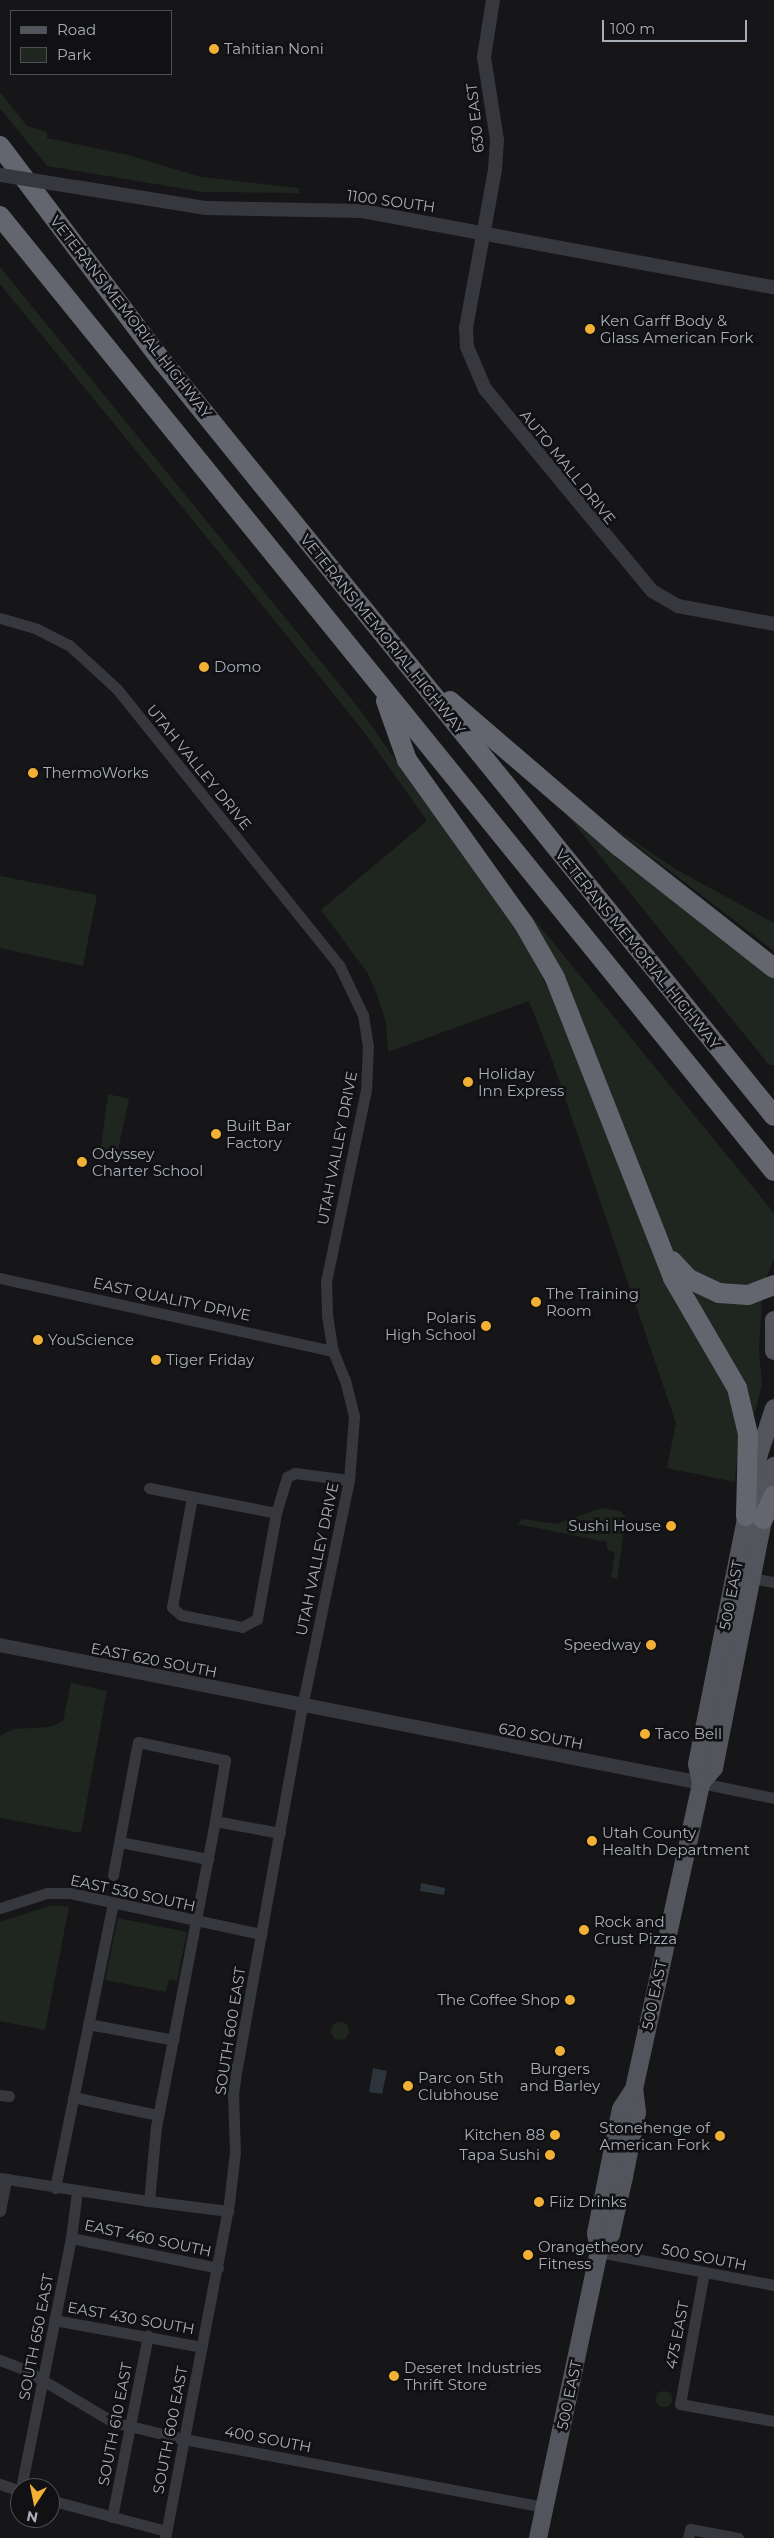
<!DOCTYPE html>
<style>
body{margin:0}
#map{position:relative;width:774px;height:2538px;overflow:hidden;background:#161618;font-family:Montserrat,sans-serif}
div>[style]{position:absolute}
.green>*{inset:0;background:#1e261f}
.round{border-radius:50%}
.water>*{inset:0;background:#2c353c}
.minor>*{height:11px;margin:-5.5px;padding:0 5.5px;transform-origin:5.5px;border-radius:5.5px;background:#37383d}
.tertiary>*{height:14px;margin:-7px;padding:0 7px;transform-origin:7px;border-radius:7px;background:#37383d}
.primary>*{height:18px;margin:-9px;padding:0 9px;transform-origin:9px;border-radius:9px;background:#53555c}
.motorway>*{height:20px;margin:-10px;padding:0 10px;transform-origin:10px;border-radius:10px;background:#63666e}
.tertiary-bridge>*{height:14px;margin:-7px;padding:0 7px;transform-origin:7px;border-radius:7px;background:#37383d}
.dots>*{width:14px;height:14px;translate:-50% -50%;box-sizing:border-box;border:2px solid #111113;border-radius:50%}
span{translate:-50% -50%;white-space:nowrap;text-align:center;line-height:1.15;-webkit-text-stroke:5px #111113;paint-order:stroke}
.poi-label{font-size:15px;color:#a8adb8}
.left{translate:0 -50%;text-align:left}
.right{translate:-100% -50%;text-align:right}
.street-label{font-size:15px;color:#a8adb8}
.legend{position:absolute;left:10px;top:10px;width:162px;height:65px;box-sizing:border-box;background:#111113;border:1px solid #4d4f55;margin:0;padding:6px 9px;list-style:none;font-size:15px;color:#a8adb8}
.legend li{display:flex;align-items:center;gap:10px;height:25px}
.legend b{width:25px;border:1px solid #4d4f55}
.north{position:absolute;left:10px;top:2478px;width:50px;height:50px;box-sizing:border-box;background:#111113;border:1px solid #4d4f55;border-radius:50%;rotate:191deg;font-size:14px;font-weight:700;line-height:20px;text-align:center;color:#a8adb8}
.north::after{content:'';display:block;margin:auto;width:18px;height:22px;background:#f2b134;clip-path:polygon(50% 0,100% 100%,50% 72%,0 100%)}
.scale{position:absolute;left:602px;top:20px;width:145px;height:22px;box-sizing:border-box;border:2px solid #a8adb8;border-top:0;padding-left:6px;font-size:15px;line-height:18px;white-space:nowrap;color:#a8adb8;-webkit-text-stroke:4px #111113;paint-order:stroke}
</style>
<div id="map">
<div class="green">
<div style="clip-path:polygon(0 92px,27px 126px,47px 132px,47px 138px,128px 155px,201px 177px,299px 188px,299px 193px,203px 192px,47px 166px,0 108px)"></div>
<div style="clip-path:polygon(0 267px,361px 711px,525px 943px,550px 992px,728px 1391px,739px 1440px,735px 1482px,667px 1468px,676px 1423px,551px 1057px,529px 1001px,388px 1052px,386px 1022px,376px 992px,367px 972px,321px 910px,427px 821px,364px 732px,288px 637px,0 284px)"></div>
<div style="clip-path:polygon(559px 805px,774px 973px,774px 1065px,769px 1065px)"></div>
<div style="clip-path:polygon(610px 825px,677px 870px,774px 923px,774px 951px)"></div>
<div style="clip-path:polygon(494px 870px,774px 1213px,774px 1259px,766px 1279px,730px 1290px,680px 1263px)"></div>
<div style="clip-path:polygon(0 876px,97px 895px,83px 966px,0 948px)"></div>
<div style="clip-path:polygon(108px 1094px,129px 1099px,116px 1159px,100px 1156px)"></div>
<div style="clip-path:polygon(684px 1282px,762px 1298px,759px 1349px,762px 1385px,754px 1415px)"></div>
<div style="clip-path:polygon(602px 1508px,620px 1511px,626px 1517px,617px 1579px,611px 1577px,615px 1553px,607px 1549px,607px 1542px,517px 1524px,523px 1519px,556px 1524px)"></div>
<div style="clip-path:polygon(71px 1683px,107px 1691px,81px 1833px,0 1818px,0 1736px,14px 1729px,50px 1727px,63px 1721px)"></div>
<div style="clip-path:polygon(52px 1905px,69px 1907px,45px 2030px,0 2021px,0 1922px)"></div>
<div style="clip-path:polygon(118px 1918px,187px 1932px,177px 1981px,169px 1979px,166px 1992px,105px 1980px)"></div>
<div class="round" style="left:331px;top:2022px;width:18px;height:18px"></div>
<div class="round" style="left:656px;top:2391px;width:16px;height:16px"></div>
</div>
<div class="water">
<div style="clip-path:polygon(421px 1883px,445px 1888px,444px 1895px,420px 1891px)"></div>
<div style="clip-path:polygon(373px 2068px,387px 2071px,382px 2094px,369px 2092px)"></div>
</div>
<div class="minor">
<div style="left:0;top:618px;width:36px;rotate:16deg"></div>
<div style="left:35px;top:628px;width:38px;rotate:27deg"></div>
<div style="left:69px;top:645px;width:65px;rotate:42.5deg"></div>
<div style="left:117px;top:689px;width:354px;rotate:51.2deg"></div>
<div style="left:339px;top:965px;width:55px;rotate:64.4deg"></div>
<div style="left:363px;top:1015px;width:30px;rotate:81deg"></div>
<div style="left:368px;top:1045px;width:45px;rotate:92.5deg"></div>
<div style="left:366px;top:1090px;width:196px;rotate:101.8deg"></div>
<div style="left:326px;top:1282px;width:33px;rotate:88deg"></div>
<div style="left:327px;top:1315px;width:36px;rotate:81deg"></div>
<div style="left:333px;top:1351px;width:31px;rotate:68deg"></div>
<div style="left:345px;top:1380px;width:38px;rotate:76deg"></div>
<div style="left:354px;top:1417px;width:63px;rotate:94.5deg"></div>
<div style="left:349px;top:1480px;width:231px;rotate:101.7deg"></div>
<div style="left:302px;top:1706px;width:366px;rotate:100.2deg"></div>
<div style="left:237px;top:2066px;width:27px;rotate:98deg"></div>
<div style="left:233px;top:2093px;width:59px;rotate:88.1deg"></div>
<div style="left:235px;top:2152px;width:51px;rotate:96.7deg"></div>
<div style="left:229px;top:2203px;width:341px;rotate:100.8deg"></div>
<div style="left:0;top:1278px;width:341px;rotate:12.4deg"></div>
<div style="left:149px;top:1488px;width:129px;rotate:11.1deg"></div>
<div style="left:192px;top:1497px;width:112px;rotate:100.3deg"></div>
<div style="left:172px;top:1607px;width:12px;rotate:42deg"></div>
<div style="left:181px;top:1615px;width:62px;rotate:11.1deg"></div>
<div style="left:242px;top:1627px;width:17px;rotate:-28deg"></div>
<div style="left:257px;top:1619px;width:108px;rotate:-79.8deg"></div>
<div style="left:276px;top:1513px;width:38px;rotate:-73deg"></div>
<div style="left:287px;top:1477px;width:9px;rotate:-27deg"></div>
<div style="left:295px;top:1473px;width:54px;rotate:7.4deg"></div>
<div style="left:751px;top:1578px;width:23px;rotate:10deg"></div>
<div style="left:701px;top:1783px;width:75px;rotate:11.6deg"></div>
<div style="left:215px;top:1821px;width:311px;rotate:100.9deg"></div>
<div style="left:156px;top:2126px;width:75px;rotate:95.3deg"></div>
<div style="left:149px;top:2201px;width:80px;rotate:7.2deg"></div>
<div style="left:120px;top:1842px;width:90px;rotate:10.9deg"></div>
<div style="left:113px;top:1875px;width:135px;rotate:-79.4deg"></div>
<div style="left:138px;top:1742px;width:89px;rotate:11.7deg"></div>
<div style="left:225px;top:1760px;width:62px;rotate:99.3deg"></div>
<div style="left:215px;top:1821px;width:66px;rotate:10.5deg"></div>
<div style="left:0;top:1908px;width:49px;rotate:-17.7deg"></div>
<div style="left:47px;top:1893px;width:23px"></div>
<div style="left:70px;top:1893px;width:196px;rotate:12.1deg"></div>
<div style="left:88px;top:2024px;width:87px;rotate:10.5deg"></div>
<div style="left:0;top:2095px;width:9px;rotate:6deg"></div>
<div style="left:73px;top:2097px;width:87px;rotate:12deg"></div>
<div style="left:0;top:2178px;width:151px;rotate:8.8deg"></div>
<div style="left:55px;top:2188px;width:292px;rotate:-78.5deg"></div>
<div style="left:0;top:2211px;width:33px;rotate:-79deg"></div>
<div style="left:71px;top:2238px;width:150px;rotate:11.5deg"></div>
<div style="left:599px;top:2252px;width:178px;rotate:10.7deg"></div>
<div style="left:704px;top:2272px;width:134px;rotate:100.3deg"></div>
<div style="left:680px;top:2404px;width:96px;rotate:10.3deg"></div>
<div style="left:54px;top:2320px;width:150px;rotate:10.3deg"></div>
<div style="left:0;top:2360px;width:26px;rotate:21deg"></div>
<div style="left:24px;top:2369px;width:104px;rotate:30.8deg"></div>
<div style="left:113px;top:2422px;width:73px;rotate:13.5deg"></div>
<div style="left:184px;top:2439px;width:366px;rotate:10.7deg"></div>
<div style="left:0;top:2484px;width:21px;rotate:19deg"></div>
<div style="left:21px;top:2488px;width:255px;rotate:-78.7deg"></div>
<div style="left:71px;top:2238px;width:46px;rotate:-82.6deg"></div>
<div style="left:50px;top:2500px;width:120px;rotate:15deg"></div>
<div style="left:112px;top:2517px;width:185px;rotate:-78.8deg"></div>
<div style="left:688px;top:2538px;width:9px;rotate:-77deg"></div>
<div style="left:690px;top:2529px;width:49px;rotate:10.6deg"></div>
</div>
<div class="tertiary">
<div style="left:493px;top:0;width:58px;rotate:99deg"></div>
<div style="left:484px;top:57px;width:84px;rotate:81.1deg"></div>
<div style="left:497px;top:140px;width:30px;rotate:94deg"></div>
<div style="left:495px;top:170px;width:161px;rotate:100.4deg"></div>
<div style="left:466px;top:328px;width:19px;rotate:87deg"></div>
<div style="left:467px;top:347px;width:46px;rotate:66.8deg"></div>
<div style="left:485px;top:389px;width:262px;rotate:50.4deg"></div>
<div style="left:652px;top:591px;width:30px;rotate:30deg"></div>
<div style="left:678px;top:606px;width:98px;rotate:10.6deg"></div>
<div style="left:76px;top:187px;width:132px;rotate:9.2deg"></div>
<div style="left:206px;top:208px;width:156px;rotate:1.1deg"></div>
<div style="left:362px;top:211px;width:419px;rotate:10.5deg"></div>
<div style="left:0;top:1645px;width:714px;rotate:11.14deg"></div>
</div>
<div class="primary">
<div style="left:774px;top:1320px;width:31px;rotate:90deg"></div>
<div style="left:701px;top:1783px;width:20px;rotate:-49deg"></div>
<div style="left:714px;top:1768px;width:308px;rotate:-78.8deg"></div>
<div style="left:599px;top:2252px;width:22px;rotate:-56deg"></div>
<div style="left:611px;top:2234px;width:58px;rotate:-77.2deg"></div>
<div style="left:624px;top:2177px;width:66px;rotate:-78.7deg"></div>
<div style="left:637px;top:2112px;width:23px;rotate:-97deg"></div>
<div style="left:538px;top:2538px;width:292px;rotate:-78deg"></div>
<div style="left:599px;top:2252px;width:19px;rotate:-99deg"></div>
<div style="left:596px;top:2233px;width:112px;rotate:-78.7deg"></div>
<div style="left:618px;top:2123px;width:14px;rotate:-78deg"></div>
<div style="left:621px;top:2109px;width:24px;rotate:-57deg"></div>
<div style="left:634px;top:2089px;width:313px;rotate:-77.6deg"></div>
<div style="left:701px;top:1783px;width:19px;rotate:-102deg"></div>
<div style="left:697px;top:1764px;width:316px;rotate:-78.7deg"></div>
<div style="left:759px;top:1454px;width:48px;rotate:-71.9deg"></div>
</div>
<div class="motorway">
<div style="left:0;top:146px;width:271px;rotate:53deg"></div>
<div style="left:163px;top:362px;width:970px;rotate:50.98deg"></div>
<div style="left:0;top:216px;width:1229px;rotate:50.98deg"></div>
<div style="left:386px;top:701px;width:63px;rotate:70.4deg"></div>
<div style="left:407px;top:760px;width:201px;rotate:54.5deg"></div>
<div style="left:524px;top:924px;width:62px;rotate:60.1deg"></div>
<div style="left:555px;top:978px;width:322px;rotate:68.5deg"></div>
<div style="left:673px;top:1278px;width:127px;rotate:59.8deg"></div>
<div style="left:737px;top:1388px;width:47px;rotate:76.6deg"></div>
<div style="left:748px;top:1434px;width:82px;rotate:91.4deg"></div>
<div style="left:450px;top:701px;width:224px;rotate:40.7deg"></div>
<div style="left:620px;top:847px;width:196px;rotate:38.2deg"></div>
<div style="left:672px;top:1261px;width:25px;rotate:47deg"></div>
<div style="left:689px;top:1279px;width:33px;rotate:25deg"></div>
<div style="left:719px;top:1293px;width:29px;rotate:4deg"></div>
<div style="left:748px;top:1295px;width:28px;rotate:-21deg"></div>
<div style="left:763px;top:1519px;width:26px;rotate:-65deg"></div>
</div>
<div class="tertiary-bridge">
<div style="left:0;top:175px;width:77px;rotate:9deg"></div>
</div>
<div class="dots">
<div style="left:214px;top:49px;background:#f2b134"></div>
<div style="left:590px;top:329px;background:#f2b134"></div>
<div style="left:204px;top:667px;background:#f2b134"></div>
<div style="left:33px;top:773px;background:#f2b134"></div>
<div style="left:468px;top:1082px;background:#f2b134"></div>
<div style="left:216px;top:1134px;background:#f2b134"></div>
<div style="left:82px;top:1162px;background:#f2b134"></div>
<div style="left:536px;top:1302px;background:#f2b134"></div>
<div style="left:486px;top:1326px;background:#f2b134"></div>
<div style="left:38px;top:1340px;background:#f2b134"></div>
<div style="left:156px;top:1360px;background:#f2b134"></div>
<div style="left:671px;top:1526px;background:#f2b134"></div>
<div style="left:651px;top:1645px;background:#f2b134"></div>
<div style="left:645px;top:1734px;background:#f2b134"></div>
<div style="left:592px;top:1841px;background:#f2b134"></div>
<div style="left:584px;top:1930px;background:#f2b134"></div>
<div style="left:570px;top:2000px;background:#f2b134"></div>
<div style="left:560px;top:2051px;background:#f2b134"></div>
<div style="left:408px;top:2086px;background:#f2b134"></div>
<div style="left:555px;top:2135px;background:#f2b134"></div>
<div style="left:720px;top:2136px;background:#f2b134"></div>
<div style="left:550px;top:2155px;background:#f2b134"></div>
<div style="left:539px;top:2202px;background:#f2b134"></div>
<div style="left:528px;top:2255px;background:#f2b134"></div>
<div style="left:394px;top:2376px;background:#f2b134"></div>
</div>
<div class="poi-label">
<span class="left" style="left:224px;top:49px">Tahitian Noni</span>
<span class="left" style="left:600px;top:329px">Ken Garff Body &amp;<br>Glass American Fork</span>
<span class="left" style="left:214px;top:667px">Domo</span>
<span class="left" style="left:43px;top:773px">ThermoWorks</span>
<span class="left" style="left:478px;top:1082px">Holiday<br>Inn Express</span>
<span class="left" style="left:226px;top:1134px">Built Bar<br>Factory</span>
<span class="left" style="left:92px;top:1162px">Odyssey<br>Charter School</span>
<span class="left" style="left:546px;top:1302px">The Training<br>Room</span>
<span class="right" style="left:476px;top:1326px">Polaris<br>High School</span>
<span class="left" style="left:48px;top:1340px">YouScience</span>
<span class="left" style="left:166px;top:1360px">Tiger Friday</span>
<span class="right" style="left:661px;top:1526px">Sushi House</span>
<span class="right" style="left:641px;top:1645px">Speedway</span>
<span class="left" style="left:655px;top:1734px">Taco Bell</span>
<span class="left" style="left:602px;top:1841px">Utah County<br>Health Department</span>
<span class="left" style="left:594px;top:1930px">Rock and<br>Crust Pizza</span>
<span class="right" style="left:560px;top:2000px">The Coffee Shop</span>
<span style="left:560px;top:2077px">Burgers<br>and Barley</span>
<span class="left" style="left:418px;top:2086px">Parc on 5th<br>Clubhouse</span>
<span class="right" style="left:710px;top:2136px">Stonehenge of<br>American Fork</span>
<span class="right" style="left:545px;top:2135px">Kitchen 88</span>
<span class="right" style="left:540px;top:2155px">Tapa Sushi</span>
<span class="left" style="left:549px;top:2202px">Fiiz Drinks</span>
<span class="left" style="left:538px;top:2255px">Orangetheory<br>Fitness</span>
<span class="left" style="left:404px;top:2376px">Deseret Industries<br>Thrift Store</span>
</div>
<div class="street-label">
<span style="left:475px;top:118px;rotate:-96deg">630 EAST</span>
<span style="left:391px;top:201px;rotate:8deg">1100 SOUTH</span>
<span style="left:131px;top:317px;rotate:52deg">VETERANS MEMORIAL HIGHWAY</span>
<span style="left:568px;top:467px;rotate:51deg">AUTO MALL DRIVE</span>
<span style="left:383px;top:634px;rotate:51deg">VETERANS MEMORIAL HIGHWAY</span>
<span style="left:199px;top:767px;rotate:51deg">UTAH VALLEY DRIVE</span>
<span style="left:638px;top:949px;rotate:51deg">VETERANS MEMORIAL HIGHWAY</span>
<span style="left:337px;top:1148px;rotate:-79deg">UTAH VALLEY DRIVE</span>
<span style="left:172px;top:1299px;rotate:12deg">EAST QUALITY DRIVE</span>
<span style="left:317px;top:1559px;rotate:-78deg">UTAH VALLEY DRIVE</span>
<span style="left:731px;top:1595px;rotate:-79deg">500 EAST</span>
<span style="left:154px;top:1660px;rotate:11deg">EAST 620 SOUTH</span>
<span style="left:541px;top:1736px;rotate:11deg">620 SOUTH</span>
<span style="left:133px;top:1893px;rotate:12deg">EAST 530 SOUTH</span>
<span style="left:654px;top:1995px;rotate:-78deg">500 EAST</span>
<span style="left:230px;top:2031px;rotate:-81deg">SOUTH 600 EAST</span>
<span style="left:148px;top:2238px;rotate:12deg">EAST 460 SOUTH</span>
<span style="left:704px;top:2257px;rotate:11deg">500 SOUTH</span>
<span style="left:131px;top:2318px;rotate:10deg">EAST 430 SOUTH</span>
<span style="left:677px;top:2335px;rotate:-79deg">475 EAST</span>
<span style="left:36px;top:2337px;rotate:-79deg">SOUTH 650 EAST</span>
<span style="left:569px;top:2395px;rotate:-78deg">500 EAST</span>
<span style="left:115px;top:2424px;rotate:-79deg">SOUTH 610 EAST</span>
<span style="left:170px;top:2430px;rotate:-79deg">SOUTH 600 EAST</span>
<span style="left:268px;top:2439px;rotate:11deg">400 SOUTH</span>
</div>
<ul class="legend">
<li><b style="height:6px;background:#53555c"></b>Road</li>
<li><b style="height:14px;background:#1e261f"></b>Park</li>
</ul>
<div class="north">N</div>
<div class="scale">100 m</div>
</div>
